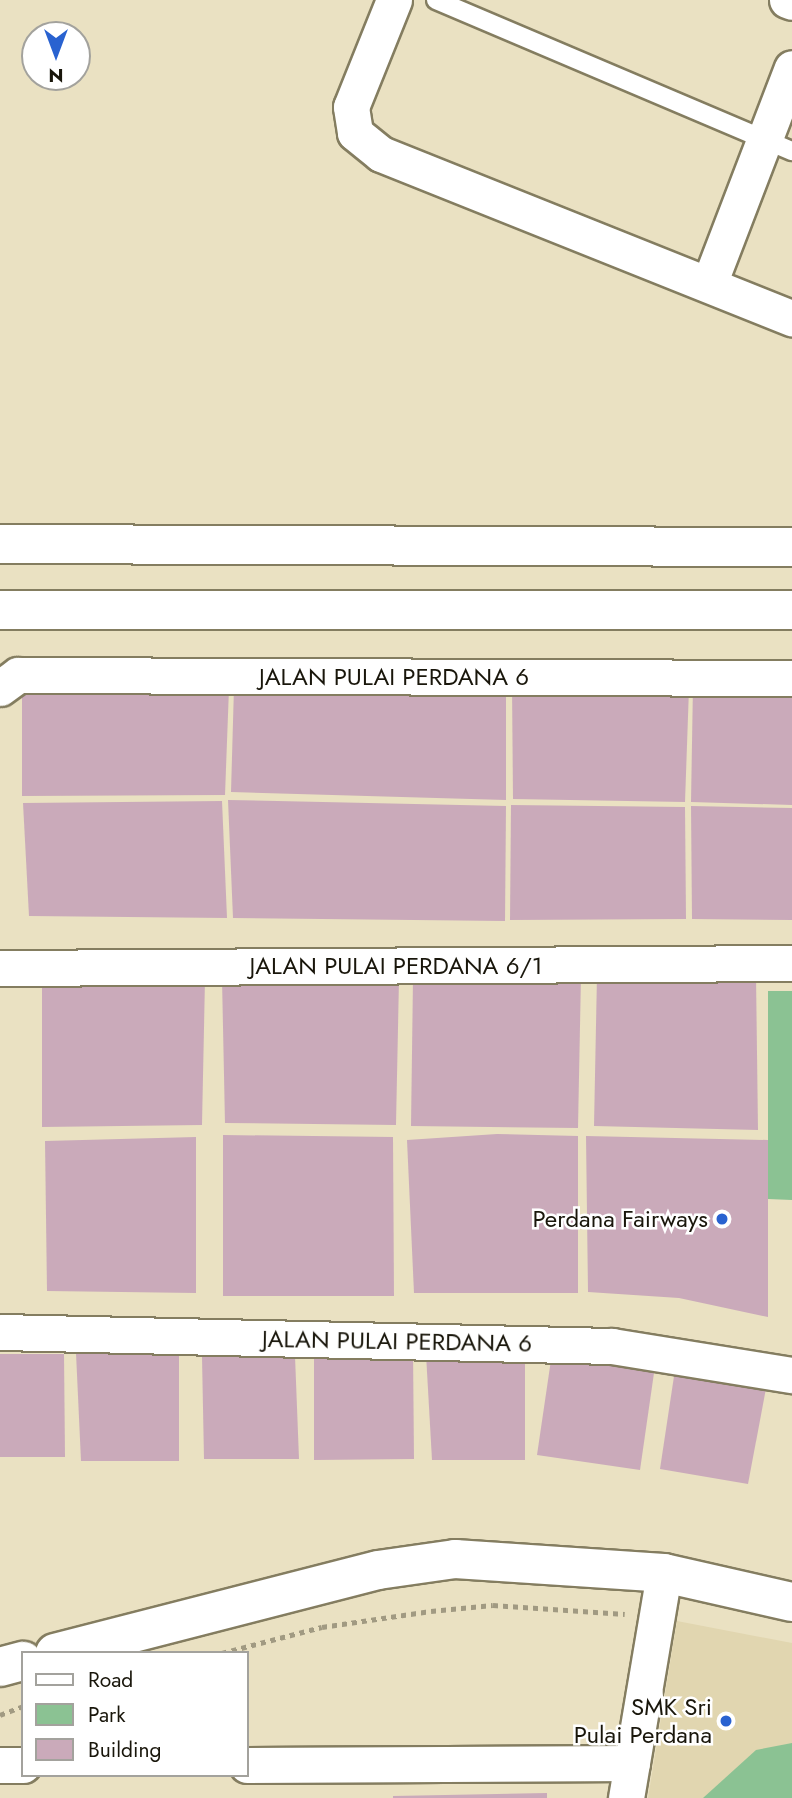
<!DOCTYPE html>
<style>
body{margin:0}
#map{position:relative;width:792px;height:1798px;overflow:hidden;background:#eae1c2;font-family:Jost,sans-serif}
div>[style]{position:absolute}
.built>*{inset:0;background:#e1d6b0}
.green>*{inset:0;background:#8bc293}
.building>*{inset:0;background:#caaaba}
.path>*{height:4.5px;margin-top:-2.25px;transform-origin:0;background:repeating-linear-gradient(90deg,#a19a82 0 5px,transparent 0 10px)}
.roads{filter:drop-shadow(2px 0 #847d60) drop-shadow(-2px 0 #847d60) drop-shadow(0 2px #847d60) drop-shadow(0 -2px #847d60)}
.service>*{height:18px;margin:-9px;padding:0 9px;transform-origin:9px;border-radius:9px;background:#fff}
.minor>*{height:35px;margin:-17.5px;padding:0 17.5px;transform-origin:17.5px;border-radius:17.5px;background:#fff}
.tertiary>*{height:38px;margin:-19px;padding:0 19px;transform-origin:19px;border-radius:19px;background:#fff}
.dots>*{width:19px;height:19px;translate:-50% -50%;box-sizing:border-box;border:4px solid #fff;border-radius:50%}
span{translate:-50% -50%;white-space:nowrap;text-align:center;line-height:1.15;-webkit-text-stroke:5px #fff;paint-order:stroke}
.street-label{font-size:24px;color:#19160b}
.poi-label{font-size:24px;color:#19160b}
.right{translate:-100% -50%;text-align:right}
.legend{position:absolute;left:21px;top:1651px;width:228px;height:126px;box-sizing:border-box;background:#fff;border:2px solid #a3a29d;margin:0;padding:9px 12px;list-style:none;font-size:21px;color:#19160b}
.legend li{display:flex;align-items:center;gap:14px;height:35px}
.legend b{width:35px;border:2px solid #a3a29d}
.north{position:absolute;left:21px;top:21px;width:70px;height:70px;box-sizing:border-box;background:#fff;border:2px solid #a3a29d;border-radius:50%;rotate:180deg;font-size:19px;font-weight:700;line-height:28px;text-align:center;color:#19160b}
.north::after{content:'';display:block;margin:auto;width:24px;height:32px;background:#2962d0;clip-path:polygon(50% 0,100% 100%,50% 72%,0 100%)}
</style>
<div id="map">
<div class="built">
<div style="clip-path:polygon(677px 1621px,792px 1643px,792px 1798px,648px 1798px)"></div>
</div>
<div class="green">
<div style="clip-path:polygon(768px 991px,792px 991px,792px 1200px,768px 1199px)"></div>
<div style="clip-path:polygon(792px 1743px,792px 1798px,703px 1798px,756px 1750px)"></div>
</div>
<div class="building">
<div style="clip-path:polygon(693px 685px,792px 686px,792px 805px,691px 802px)"></div>
<div style="clip-path:polygon(512px 686px,689px 688px,685px 802px,513px 799px)"></div>
<div style="clip-path:polygon(234px 687px,506px 688px,506px 800px,231px 792px)"></div>
<div style="clip-path:polygon(229px 688px,225px 795px,22px 796px,22px 689px)"></div>
<div style="clip-path:polygon(228px 800px,506px 806px,505px 921px,233px 918px)"></div>
<div style="clip-path:polygon(222px 801px,227px 918px,29px 916px,23px 803px)"></div>
<div style="clip-path:polygon(511px 805px,685px 807px,686px 919px,510px 920px)"></div>
<div style="clip-path:polygon(691px 806px,792px 808px,792px 920px,692px 919px)"></div>
<div style="clip-path:polygon(581px 975px,578px 1128px,411px 1126px,413px 979px)"></div>
<div style="clip-path:polygon(597px 975px,756px 975px,758px 1130px,594px 1126px)"></div>
<div style="clip-path:polygon(205px 979px,202px 1125px,42px 1127px,42px 980px)"></div>
<div style="clip-path:polygon(222px 979px,399px 979px,396px 1125px,225px 1123px)"></div>
<div style="clip-path:polygon(497px 1134px,578px 1136px,578px 1293px,414px 1293px,407px 1140px)"></div>
<div style="clip-path:polygon(223px 1135px,393px 1137px,394px 1296px,223px 1296px)"></div>
<div style="clip-path:polygon(586px 1136px,768px 1140px,768px 1317px,679px 1298px,588px 1292px)"></div>
<div style="clip-path:polygon(196px 1137px,196px 1293px,47px 1291px,45px 1141px)"></div>
<div style="clip-path:polygon(131px 1350px,179px 1353px,179px 1461px,81px 1461px,76px 1353px)"></div>
<div style="clip-path:polygon(413px 1351px,414px 1459px,314px 1460px,314px 1353px)"></div>
<div style="clip-path:polygon(552px 1353px,655px 1366px,640px 1470px,537px 1455px)"></div>
<div style="clip-path:polygon(0 1354px,64px 1354px,65px 1457px,0 1457px)"></div>
<div style="clip-path:polygon(426px 1354px,525px 1358px,525px 1460px,432px 1460px)"></div>
<div style="clip-path:polygon(295px 1356px,299px 1459px,204px 1459px,202px 1357px)"></div>
<div style="clip-path:polygon(676px 1363px,767px 1383px,748px 1484px,660px 1469px)"></div>
<div style="clip-path:polygon(547px 1793px,547px 1798px,393px 1798px,393px 1796px)"></div>
</div>
<div class="path">
<div style="left:222px;top:1653px;width:103px;rotate:-14.6deg"></div>
<div style="left:322px;top:1627px;width:110px;rotate:-8.4deg"></div>
<div style="left:431px;top:1611px;width:62px;rotate:-5.5deg"></div>
<div style="left:493px;top:1605px;width:132px;rotate:3.9deg"></div>
<div style="left:0;top:1715px;width:25px;rotate:-21deg"></div>
</div>
<div class="roads">
<div class="service">
<div style="left:436px;top:0;width:387px;rotate:23deg"></div>
</div>
<div class="minor">
<div style="left:394px;top:0;width:115px;rotate:111.9deg"></div>
<div style="left:351px;top:107px;width:26px;rotate:81deg"></div>
<div style="left:355px;top:133px;width:33px;rotate:39deg"></div>
<div style="left:381px;top:154px;width:443px;rotate:21.8deg"></div>
<div style="left:787px;top:0;width:5px;rotate:22deg"></div>
<div style="left:709px;top:284px;width:231px;rotate:-69deg"></div>
<div style="left:0;top:688px;width:22px;rotate:-36deg"></div>
<div style="left:18px;top:675px;width:774px;rotate:0.22deg"></div>
<div style="left:0;top:968px;width:792px;rotate:-0.36deg"></div>
<div style="left:0;top:1332px;width:612px;rotate:1.31deg"></div>
<div style="left:612px;top:1346px;width:182px;rotate:9.2deg"></div>
<div style="left:0;top:1765px;width:23px"></div>
<div style="left:247px;top:1765px;width:385px;rotate:-0.3deg"></div>
<div style="left:626px;top:1798px;width:228px;rotate:-80.4deg"></div>
</div>
<div class="tertiary">
<div style="left:0;top:544px;width:792px;rotate:0.22deg"></div>
<div style="left:0;top:610px;width:792px"></div>
<div style="left:55px;top:1653px;width:333px;rotate:-14.4deg"></div>
<div style="left:378px;top:1570px;width:78px;rotate:-8.1deg"></div>
<div style="left:455px;top:1559px;width:209px;rotate:3.8deg"></div>
<div style="left:664px;top:1573px;width:131px;rotate:12.8deg"></div>
<div style="left:0;top:1667px;width:24px;rotate:-15deg"></div>
</div>
</div>
<div class="dots">
<div style="left:722px;top:1219px;background:#2962d0"></div>
<div style="left:726px;top:1721px;background:#2962d0"></div>
</div>
<div class="street-label">
<span style="left:394px;top:677px">JALAN PULAI PERDANA 6</span>
<span style="left:396px;top:966px">JALAN PULAI PERDANA 6/1</span>
<span style="left:397px;top:1341px;rotate:1deg">JALAN PULAI PERDANA 6</span>
</div>
<div class="poi-label">
<span class="right" style="left:708px;top:1219px">Perdana Fairways</span>
<span class="right" style="left:712px;top:1721px">SMK Sri<br>Pulai Perdana</span>
</div>
<ul class="legend">
<li><b style="height:9px;background:#fff"></b>Road</li>
<li><b style="height:19px;background:#8bc293"></b>Park</li>
<li><b style="height:19px;background:#caaaba"></b>Building</li>
</ul>
<div class="north">N</div>
</div>
